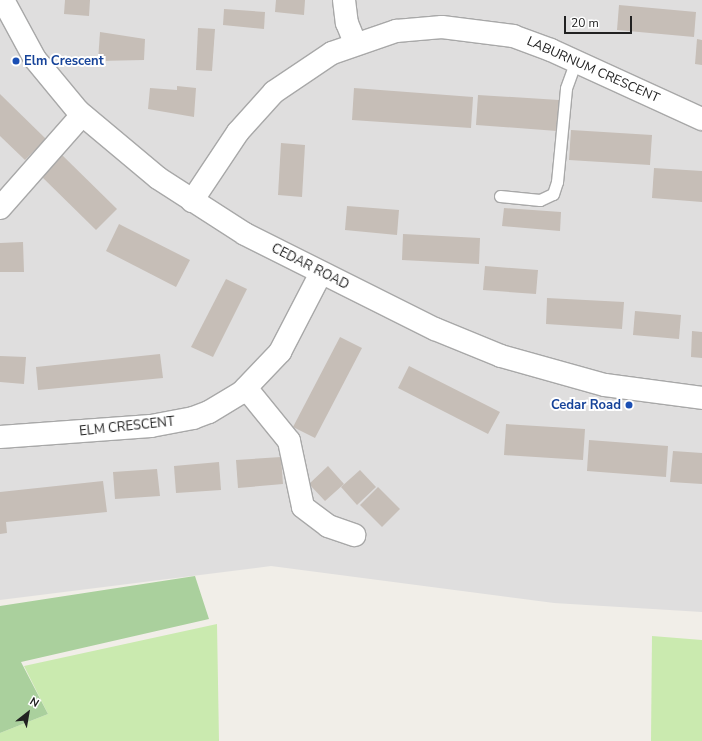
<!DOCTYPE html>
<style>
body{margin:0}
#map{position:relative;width:702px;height:741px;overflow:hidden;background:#f1eee8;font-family:"Nunito Sans",sans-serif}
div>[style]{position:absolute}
.residential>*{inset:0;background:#dfdede}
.grass>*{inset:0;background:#caeaaf}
.forest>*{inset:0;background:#aad09d}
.building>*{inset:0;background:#c6beb7}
.roads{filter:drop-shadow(1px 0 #a8a8a8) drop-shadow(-1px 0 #a8a8a8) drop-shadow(0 1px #a8a8a8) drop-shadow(0 -1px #a8a8a8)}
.lane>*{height:11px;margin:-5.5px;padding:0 5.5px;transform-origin:5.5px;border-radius:5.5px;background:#fff}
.street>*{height:22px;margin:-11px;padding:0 11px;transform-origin:11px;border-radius:11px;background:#fff}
.dots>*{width:11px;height:11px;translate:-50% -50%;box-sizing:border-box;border:2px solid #fff;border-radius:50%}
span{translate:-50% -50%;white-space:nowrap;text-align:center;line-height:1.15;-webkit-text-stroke:4px #fff;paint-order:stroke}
.transit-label{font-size:13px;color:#164399;font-weight:700}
.left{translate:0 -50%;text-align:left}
.right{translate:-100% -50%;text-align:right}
.street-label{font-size:13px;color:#212121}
.north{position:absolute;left:8px;top:693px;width:40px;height:40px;-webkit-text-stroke:3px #fff;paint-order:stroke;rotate:31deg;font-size:11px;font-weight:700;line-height:16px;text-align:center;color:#212121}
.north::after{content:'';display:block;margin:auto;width:14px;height:18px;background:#212121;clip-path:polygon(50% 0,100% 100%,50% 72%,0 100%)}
.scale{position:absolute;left:564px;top:16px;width:68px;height:18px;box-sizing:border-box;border:2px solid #212121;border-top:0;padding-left:5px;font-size:12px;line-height:14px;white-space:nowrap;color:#212121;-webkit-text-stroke:3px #fff;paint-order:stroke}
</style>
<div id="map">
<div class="residential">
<div style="clip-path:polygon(0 0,702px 0,702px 612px,554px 603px,271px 566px,0 600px)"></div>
</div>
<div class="grass">
<div style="clip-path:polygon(217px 624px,219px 741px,0 741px,0 733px,48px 714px,24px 666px)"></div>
<div style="clip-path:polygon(652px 636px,702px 640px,702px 741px,651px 741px)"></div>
</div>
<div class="forest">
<div style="clip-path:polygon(195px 576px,209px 619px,21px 662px,48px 714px,0 733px,0 606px)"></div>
</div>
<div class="building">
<div style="clip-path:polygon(65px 0,90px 0,89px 16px,64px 14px)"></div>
<div style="clip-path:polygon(276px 0,305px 0,304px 15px,275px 12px)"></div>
<div style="clip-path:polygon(619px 5px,696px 12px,694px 37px,617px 30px)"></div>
<div style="clip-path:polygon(224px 9px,265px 12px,264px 29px,223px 25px)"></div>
<div style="clip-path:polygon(198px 28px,215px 29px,212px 71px,196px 70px)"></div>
<div style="clip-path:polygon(100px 32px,145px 39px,144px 60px,98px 61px)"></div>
<div style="clip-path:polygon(697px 39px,702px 40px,702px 65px,695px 64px)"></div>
<div style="clip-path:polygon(177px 86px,196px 88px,194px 117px,148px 109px,150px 88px,177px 90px)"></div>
<div style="clip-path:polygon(354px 88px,473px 97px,471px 128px,352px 120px)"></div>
<div style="clip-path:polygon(0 94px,46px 139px,25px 160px,0 136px)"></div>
<div style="clip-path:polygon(478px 95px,559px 100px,557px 131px,476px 125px)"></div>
<div style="clip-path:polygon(571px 130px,652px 135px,650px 165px,569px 160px)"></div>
<div style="clip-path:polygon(281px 143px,305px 145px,302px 197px,278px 195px)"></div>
<div style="clip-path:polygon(60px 153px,117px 209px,96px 230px,39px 174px)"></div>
<div style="clip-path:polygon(654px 168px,702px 171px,702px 202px,652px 198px)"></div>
<div style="clip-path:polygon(347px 206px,399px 210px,397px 235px,345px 230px)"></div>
<div style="clip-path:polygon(504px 208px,561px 212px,560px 231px,502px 226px)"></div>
<div style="clip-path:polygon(119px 224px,190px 260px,176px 287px,106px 251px)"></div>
<div style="clip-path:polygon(403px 234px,480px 238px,479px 264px,402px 260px)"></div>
<div style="clip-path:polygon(23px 242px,24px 272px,0 272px,0 243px)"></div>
<div style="clip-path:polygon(485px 266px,538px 270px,536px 294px,483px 290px)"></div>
<div style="clip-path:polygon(226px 279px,247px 289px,213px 357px,191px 347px)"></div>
<div style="clip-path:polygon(547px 298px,624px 302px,622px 329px,546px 324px)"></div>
<div style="clip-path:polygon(635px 311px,681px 315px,679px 339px,633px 335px)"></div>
<div style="clip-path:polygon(692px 331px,702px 332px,702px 358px,691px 357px)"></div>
<div style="clip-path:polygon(340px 337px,362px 348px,315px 438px,293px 427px)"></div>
<div style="clip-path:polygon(160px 354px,163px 378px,38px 390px,36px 367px)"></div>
<div style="clip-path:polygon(0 356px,26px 357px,24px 384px,0 382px)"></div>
<div style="clip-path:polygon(409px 366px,500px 412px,488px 434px,398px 388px)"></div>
<div style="clip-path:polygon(506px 424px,585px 429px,583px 460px,504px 455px)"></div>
<div style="clip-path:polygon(589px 440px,668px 446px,666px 477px,587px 471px)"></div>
<div style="clip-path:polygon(673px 451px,702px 453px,702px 484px,670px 482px)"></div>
<div style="clip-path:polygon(281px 457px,283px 484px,238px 488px,236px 460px)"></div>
<div style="clip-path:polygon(219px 462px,221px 490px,176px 493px,174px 466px)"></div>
<div style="clip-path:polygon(328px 466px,344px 484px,325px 501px,309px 484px)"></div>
<div style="clip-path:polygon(157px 469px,160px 496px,115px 499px,113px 472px)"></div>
<div style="clip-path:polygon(360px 470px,376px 487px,357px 505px,341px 487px)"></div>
<div style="clip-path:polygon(103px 481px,107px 512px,6px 522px,7px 533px,0 534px,0 492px)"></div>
<div style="clip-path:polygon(378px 487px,400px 509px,382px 527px,360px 505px)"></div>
</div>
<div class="roads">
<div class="lane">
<div style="left:500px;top:196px;width:40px;rotate:5.7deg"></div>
<div style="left:540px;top:200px;width:14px;rotate:-25deg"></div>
<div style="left:553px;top:194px;width:13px;rotate:-72deg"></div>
<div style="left:557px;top:182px;width:94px;rotate:-84.5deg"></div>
<div style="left:566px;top:88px;width:29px;rotate:-70deg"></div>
</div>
<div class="street">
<div style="left:3px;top:0;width:67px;rotate:61.5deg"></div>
<div style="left:35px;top:59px;width:67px;rotate:50.4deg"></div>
<div style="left:78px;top:111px;width:104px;rotate:39.9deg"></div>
<div style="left:158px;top:178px;width:103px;rotate:32.8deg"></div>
<div style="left:245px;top:234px;width:212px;rotate:26.6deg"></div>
<div style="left:435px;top:329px;width:71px;rotate:22.2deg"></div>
<div style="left:501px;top:356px;width:108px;rotate:15.6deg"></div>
<div style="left:605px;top:385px;width:98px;rotate:7.6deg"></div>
<div style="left:344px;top:0;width:23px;rotate:83deg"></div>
<div style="left:347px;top:23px;width:22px;rotate:68deg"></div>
<div style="left:192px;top:201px;width:83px;rotate:-56.3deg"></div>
<div style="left:238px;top:132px;width:54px;rotate:-48deg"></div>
<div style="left:274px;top:92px;width:70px;rotate:-33.9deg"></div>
<div style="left:332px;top:53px;width:68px;rotate:-19deg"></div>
<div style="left:396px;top:31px;width:46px;rotate:-5deg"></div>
<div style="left:442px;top:27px;width:72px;rotate:7.2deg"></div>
<div style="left:513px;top:36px;width:40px;rotate:20.2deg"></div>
<div style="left:551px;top:50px;width:166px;rotate:24.6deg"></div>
<div style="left:0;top:208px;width:124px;rotate:-48.6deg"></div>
<div style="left:246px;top:388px;width:68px;rotate:50.9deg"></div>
<div style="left:289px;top:441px;width:67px;rotate:78deg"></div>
<div style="left:303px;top:507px;width:31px;rotate:37deg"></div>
<div style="left:328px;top:526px;width:28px;rotate:19deg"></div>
<div style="left:0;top:437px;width:151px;rotate:-4.2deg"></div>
<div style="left:151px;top:426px;width:43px;rotate:-10.8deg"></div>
<div style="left:193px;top:418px;width:17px;rotate:-21deg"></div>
<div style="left:209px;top:412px;width:37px;rotate:-31deg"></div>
<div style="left:241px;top:393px;width:57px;rotate:-46.4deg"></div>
<div style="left:280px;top:352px;width:89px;rotate:-62.6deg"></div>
</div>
</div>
<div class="dots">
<div style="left:16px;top:61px;background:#1a4fb4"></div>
<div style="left:629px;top:405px;background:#1a4fb4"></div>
</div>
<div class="transit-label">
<span class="left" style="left:24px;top:61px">Elm Crescent</span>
<span class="right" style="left:621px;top:405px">Cedar Road</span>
</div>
<div class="street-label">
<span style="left:593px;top:70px;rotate:24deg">LABURNUM CRESCENT</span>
<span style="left:310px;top:267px;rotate:27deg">CEDAR ROAD</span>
<span style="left:127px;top:427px;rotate:-6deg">ELM CRESCENT</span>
</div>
<div class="north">N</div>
<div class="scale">20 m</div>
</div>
